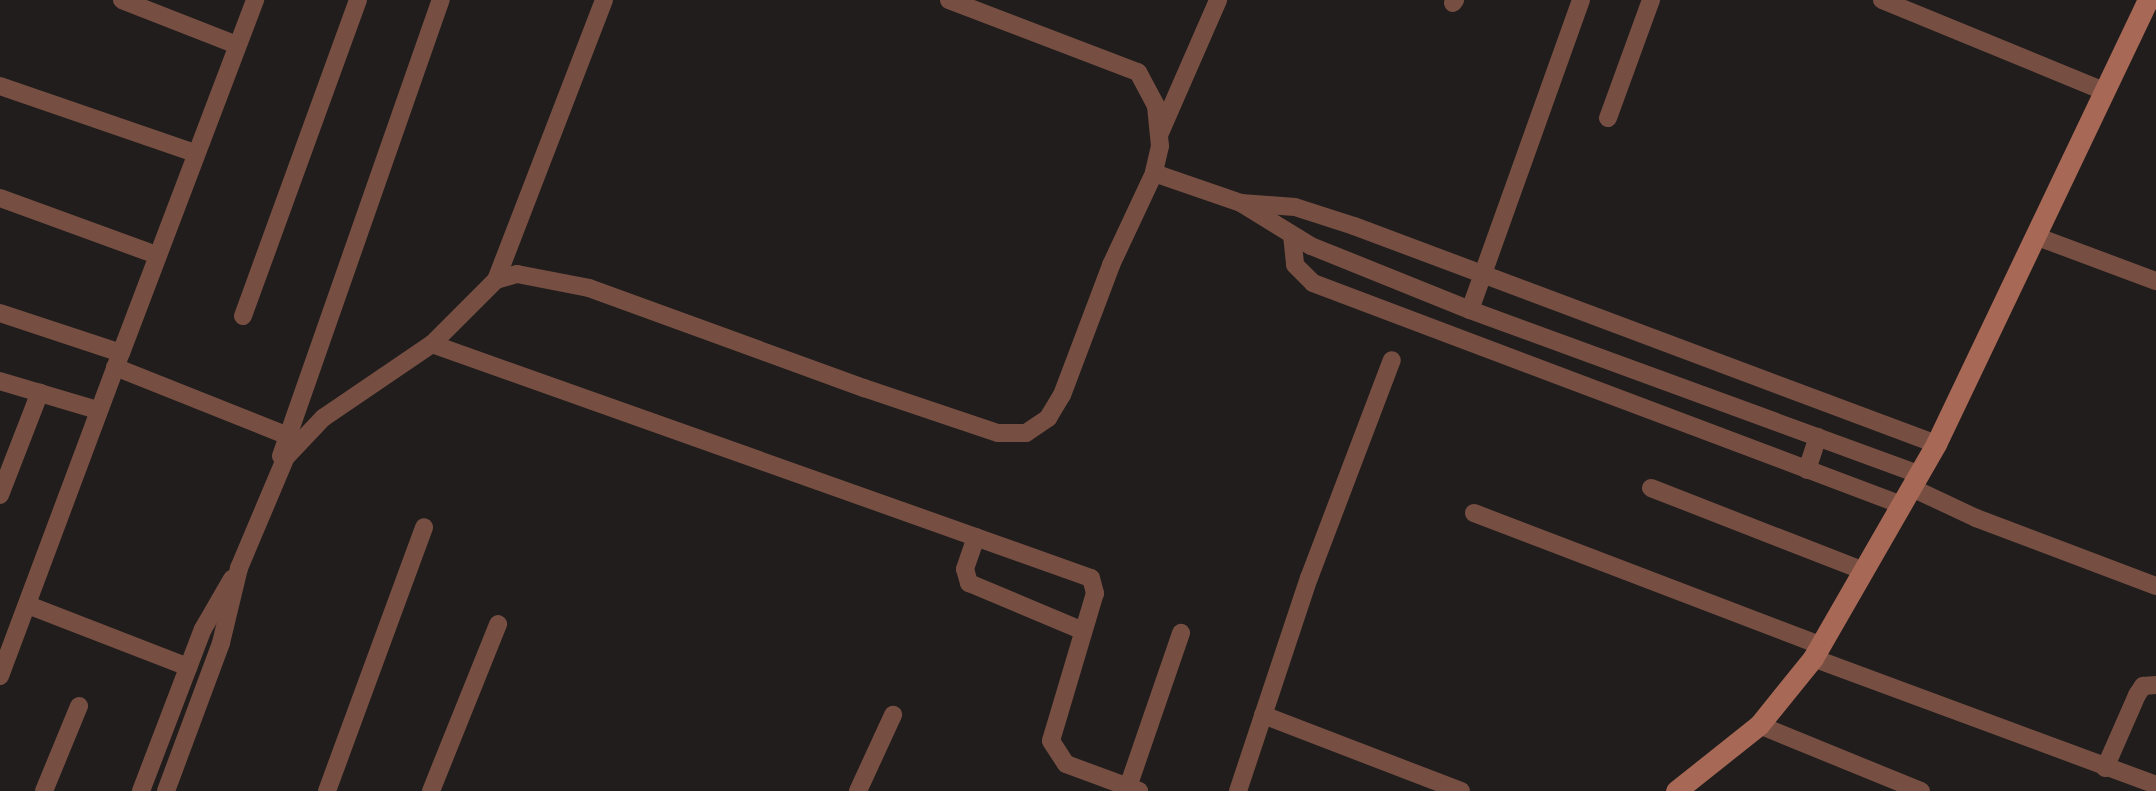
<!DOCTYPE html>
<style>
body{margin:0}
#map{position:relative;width:2156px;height:791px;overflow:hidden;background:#201d1c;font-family:Karla,sans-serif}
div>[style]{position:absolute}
.street>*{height:18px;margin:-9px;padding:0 9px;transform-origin:9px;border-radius:9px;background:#764e42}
.secondary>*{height:21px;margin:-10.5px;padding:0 10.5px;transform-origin:10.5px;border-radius:10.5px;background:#a86856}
span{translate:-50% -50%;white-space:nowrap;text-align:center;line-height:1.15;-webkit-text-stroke:5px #171413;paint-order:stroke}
</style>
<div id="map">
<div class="street">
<div style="left:122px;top:0;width:123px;rotate:21.4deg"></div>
<div style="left:949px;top:0;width:202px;rotate:20.9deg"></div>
<div style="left:1138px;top:72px;width:38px;rotate:62deg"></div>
<div style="left:1156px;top:106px;width:40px;rotate:84.3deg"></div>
<div style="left:1160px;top:146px;width:28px;rotate:103deg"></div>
<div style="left:1154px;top:173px;width:92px;rotate:19deg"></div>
<div style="left:1241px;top:203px;width:82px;rotate:31.6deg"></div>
<div style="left:1311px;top:246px;width:171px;rotate:21.9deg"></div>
<div style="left:1470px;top:310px;width:478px;rotate:20.1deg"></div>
<div style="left:1882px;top:0;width:240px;rotate:22.3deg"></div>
<div style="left:1453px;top:3px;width:4px;rotate:-56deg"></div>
<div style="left:0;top:86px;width:206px;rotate:19deg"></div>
<div style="left:1608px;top:118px;width:126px;rotate:-70deg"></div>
<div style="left:1160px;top:133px;width:145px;rotate:-66.4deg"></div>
<div style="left:0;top:198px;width:167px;rotate:20deg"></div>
<div style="left:1241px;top:203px;width:54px;rotate:4.2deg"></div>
<div style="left:1295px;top:207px;width:62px;rotate:17.9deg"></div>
<div style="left:1354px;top:226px;width:621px;rotate:20.53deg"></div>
<div style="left:1292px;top:235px;width:30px;rotate:84deg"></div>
<div style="left:1295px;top:265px;width:25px;rotate:45deg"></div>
<div style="left:1313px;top:283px;width:629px;rotate:20.65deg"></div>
<div style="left:2035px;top:236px;width:129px;rotate:20.4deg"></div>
<div style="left:496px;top:280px;width:300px;rotate:-68.9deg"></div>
<div style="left:1470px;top:310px;width:329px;rotate:-70.3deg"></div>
<div style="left:0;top:313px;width:127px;rotate:18.3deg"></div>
<div style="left:121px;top:353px;width:378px;rotate:-69.2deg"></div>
<div style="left:243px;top:316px;width:336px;rotate:-70deg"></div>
<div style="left:432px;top:344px;width:699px;rotate:19.55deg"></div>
<div style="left:1091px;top:578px;width:16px;rotate:75deg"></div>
<div style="left:1095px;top:593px;width:154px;rotate:106.6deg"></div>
<div style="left:1051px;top:741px;width:27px;rotate:57deg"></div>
<div style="left:1066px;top:764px;width:78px;rotate:20.3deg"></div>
<div style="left:115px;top:367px;width:186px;rotate:21.7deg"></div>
<div style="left:0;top:381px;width:101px;rotate:16.6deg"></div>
<div style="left:281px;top:456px;width:483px;rotate:-70.7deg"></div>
<div style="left:1807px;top:470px;width:35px;rotate:-72deg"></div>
<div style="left:1651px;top:488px;width:229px;rotate:21.3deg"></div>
<div style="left:1912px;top:488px;width:71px;rotate:25.1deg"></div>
<div style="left:1976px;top:518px;width:192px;rotate:20.7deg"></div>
<div style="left:0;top:495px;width:110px;rotate:-68.8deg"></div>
<div style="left:1474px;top:513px;width:370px;rotate:20.9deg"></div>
<div style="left:976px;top:537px;width:34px;rotate:109deg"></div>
<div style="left:965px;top:569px;width:15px;rotate:74deg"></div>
<div style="left:969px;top:583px;width:124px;rotate:22.8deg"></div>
<div style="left:28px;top:605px;width:172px;rotate:21.2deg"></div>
<div style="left:1813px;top:658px;width:366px;rotate:20.3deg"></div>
<div style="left:0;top:676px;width:345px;rotate:-69.5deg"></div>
<div style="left:1263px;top:715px;width:212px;rotate:21deg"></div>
<div style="left:1759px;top:725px;width:175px;rotate:22.2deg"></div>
<div style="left:2105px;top:768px;width:80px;rotate:-66.3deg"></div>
<div style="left:2137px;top:695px;width:11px;rotate:-56deg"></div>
<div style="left:2143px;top:686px;width:13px;rotate:-4deg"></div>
<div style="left:1128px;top:787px;width:163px;rotate:-71deg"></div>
<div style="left:44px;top:791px;width:92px;rotate:-67.6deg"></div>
<div style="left:141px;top:791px;width:173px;rotate:-69.1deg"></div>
<div style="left:203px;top:629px;width:58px;rotate:-59.9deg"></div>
<div style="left:166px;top:791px;width:158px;rotate:-69.6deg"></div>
<div style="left:221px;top:643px;width:77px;rotate:-76.5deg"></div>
<div style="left:239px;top:568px;width:121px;rotate:-67.1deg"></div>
<div style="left:286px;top:457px;width:54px;rotate:-46.5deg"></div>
<div style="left:323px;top:418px;width:132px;rotate:-34.2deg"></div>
<div style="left:432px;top:344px;width:91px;rotate:-45deg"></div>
<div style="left:496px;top:280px;width:22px;rotate:-16deg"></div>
<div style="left:517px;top:274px;width:73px;rotate:11deg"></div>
<div style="left:589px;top:288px;width:293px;rotate:20deg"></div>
<div style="left:864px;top:388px;width:141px;rotate:18.6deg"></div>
<div style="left:998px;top:433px;width:28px"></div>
<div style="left:1026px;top:433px;width:27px;rotate:-34deg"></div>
<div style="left:1048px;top:418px;width:27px;rotate:-59deg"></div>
<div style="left:1062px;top:395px;width:139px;rotate:-69.3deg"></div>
<div style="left:1111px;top:265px;width:102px;rotate:-64.9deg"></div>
<div style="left:327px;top:791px;width:281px;rotate:-69.8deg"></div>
<div style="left:431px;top:791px;width:180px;rotate:-68.1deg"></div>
<div style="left:858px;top:791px;width:84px;rotate:-65.3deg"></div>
<div style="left:1238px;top:791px;width:225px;rotate:-71.6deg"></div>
<div style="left:1309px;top:578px;width:233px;rotate:-69.2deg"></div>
</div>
<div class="secondary">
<div style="left:1676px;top:791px;width:106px;rotate:-38.5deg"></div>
<div style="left:1759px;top:725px;width:86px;rotate:-51.1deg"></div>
<div style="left:1813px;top:658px;width:247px;rotate:-60.1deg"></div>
<div style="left:1936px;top:444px;width:492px;rotate:-64.5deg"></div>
</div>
</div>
